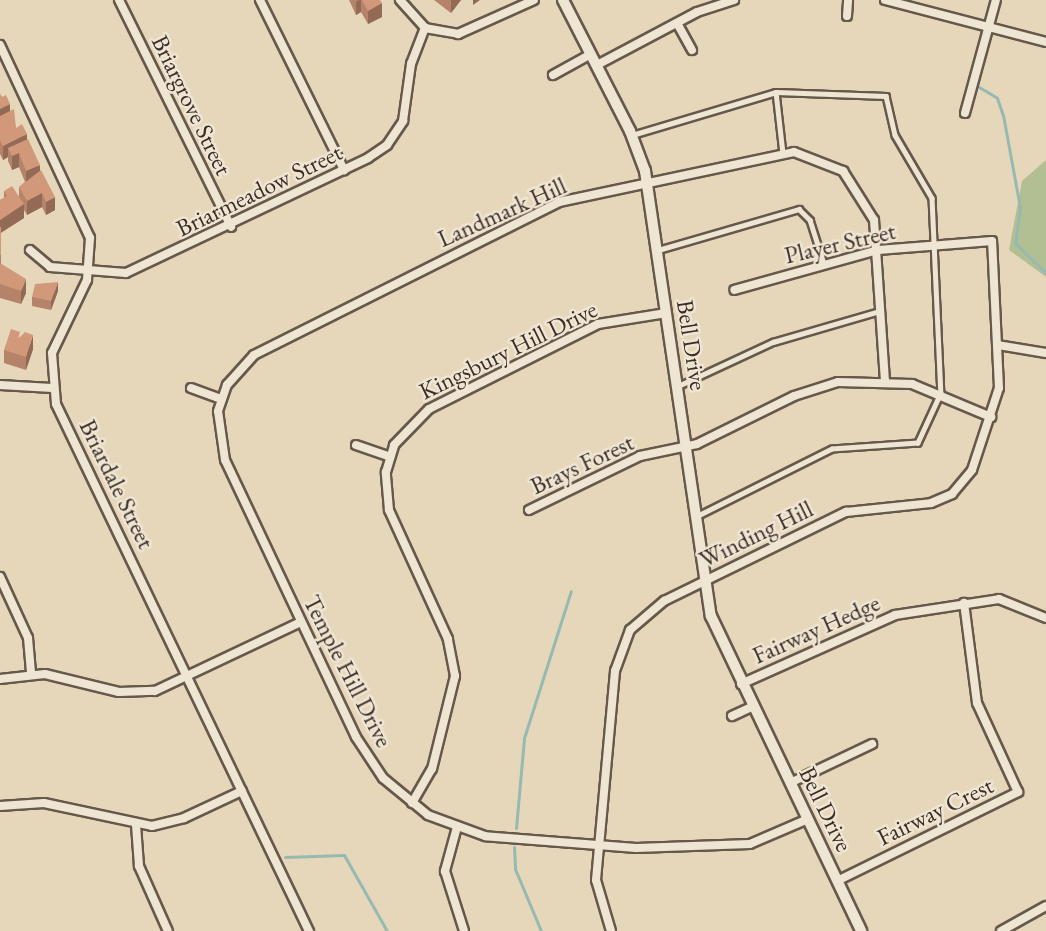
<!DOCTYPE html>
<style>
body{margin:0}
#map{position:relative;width:1046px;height:931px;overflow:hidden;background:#e6d7bb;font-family:"EB Garamond",serif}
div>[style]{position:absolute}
.green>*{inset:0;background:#b1bf93}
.stream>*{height:3px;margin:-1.5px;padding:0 1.5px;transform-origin:1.5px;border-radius:1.5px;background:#96bab1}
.roads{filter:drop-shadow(2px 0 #66584b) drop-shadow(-2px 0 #66584b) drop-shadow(0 2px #66584b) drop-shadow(0 -2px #66584b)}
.service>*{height:4.5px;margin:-2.25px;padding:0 2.25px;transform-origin:2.25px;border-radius:2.25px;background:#efe5d3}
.minor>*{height:8px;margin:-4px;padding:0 4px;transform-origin:4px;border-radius:4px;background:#efe5d3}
.tertiary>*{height:10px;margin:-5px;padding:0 5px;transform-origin:5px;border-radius:5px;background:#efe5d3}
.wall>*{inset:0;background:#b58369}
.shaded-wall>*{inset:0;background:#936a55}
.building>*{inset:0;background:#d2987a}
span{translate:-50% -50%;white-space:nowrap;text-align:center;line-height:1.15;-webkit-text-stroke:5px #efe5d3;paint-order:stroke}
.street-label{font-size:24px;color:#3b2d26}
</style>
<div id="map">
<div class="green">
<div style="clip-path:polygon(1046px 160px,1046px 277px,1009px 250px,1022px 181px)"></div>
</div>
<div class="stream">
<div style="left:979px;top:87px;width:21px;rotate:31deg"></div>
<div style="left:997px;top:98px;width:18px;rotate:71deg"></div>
<div style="left:1003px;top:115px;width:95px;rotate:79.6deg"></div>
<div style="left:1020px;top:208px;width:35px;rotate:98deg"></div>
<div style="left:1015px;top:243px;width:43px;rotate:44.1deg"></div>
<div style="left:516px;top:828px;width:90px;rotate:-84.9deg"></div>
<div style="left:524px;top:738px;width:154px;rotate:-72.3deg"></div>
<div style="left:514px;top:847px;width:22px;rotate:87deg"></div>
<div style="left:515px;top:869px;width:67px;rotate:67.2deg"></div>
<div style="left:285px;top:857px;width:59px;rotate:-1.9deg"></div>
<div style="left:344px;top:855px;width:87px;rotate:60.5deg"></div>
</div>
<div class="roads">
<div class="service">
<div style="left:776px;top:92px;width:61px;rotate:83.5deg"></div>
<div style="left:632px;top:135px;width:150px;rotate:-16.6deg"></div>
<div style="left:776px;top:92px;width:110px;rotate:2.1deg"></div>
<div style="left:886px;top:96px;width:40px;rotate:77deg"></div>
<div style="left:895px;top:135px;width:73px;rotate:59.6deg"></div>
<div style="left:932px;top:198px;width:195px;rotate:87.4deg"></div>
<div style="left:941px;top:393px;width:55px;rotate:114.7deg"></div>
<div style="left:918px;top:443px;width:86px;rotate:176deg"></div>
<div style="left:832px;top:449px;width:152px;rotate:153.4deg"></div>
<div style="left:658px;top:250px;width:147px;rotate:-16.2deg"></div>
<div style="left:799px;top:209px;width:16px;rotate:45deg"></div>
<div style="left:810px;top:220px;width:46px;rotate:72.3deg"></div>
<div style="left:678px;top:386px;width:105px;rotate:-24.9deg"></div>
<div style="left:773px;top:342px;width:111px;rotate:-16.2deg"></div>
</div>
<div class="minor">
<div style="left:119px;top:0;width:253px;rotate:63.7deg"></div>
<div style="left:260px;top:0;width:190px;rotate:63.7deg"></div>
<div style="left:400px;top:0;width:38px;rotate:48deg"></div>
<div style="left:425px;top:28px;width:34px;rotate:10deg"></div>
<div style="left:458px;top:34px;width:83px;rotate:-24.1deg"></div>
<div style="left:885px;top:0;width:166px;rotate:14.6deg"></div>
<div style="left:847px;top:16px;width:16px;rotate:-86deg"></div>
<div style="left:677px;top:23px;width:31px;rotate:61deg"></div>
<div style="left:0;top:45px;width:213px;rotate:65deg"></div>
<div style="left:90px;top:238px;width:42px;rotate:94.1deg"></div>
<div style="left:87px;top:280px;width:81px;rotate:115.6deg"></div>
<div style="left:52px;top:353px;width:51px;rotate:85.5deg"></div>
<div style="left:56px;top:404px;width:585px;rotate:64.36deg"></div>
<div style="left:597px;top:65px;width:113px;rotate:-27.9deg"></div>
<div style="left:697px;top:12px;width:39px;rotate:-18deg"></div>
<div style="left:553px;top:75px;width:43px;rotate:-28.9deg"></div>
<div style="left:965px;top:113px;width:117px;rotate:-74.7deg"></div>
<div style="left:30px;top:250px;width:26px;rotate:40deg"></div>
<div style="left:50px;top:267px;width:76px;rotate:4.5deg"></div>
<div style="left:126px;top:273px;width:268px;rotate:-25.4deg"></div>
<div style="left:368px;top:158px;width:23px;rotate:-34deg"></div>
<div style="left:387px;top:145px;width:29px;rotate:-56deg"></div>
<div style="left:403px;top:121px;width:58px;rotate:-82deg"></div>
<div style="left:411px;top:64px;width:39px;rotate:-69deg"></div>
<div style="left:998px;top:345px;width:49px;rotate:9.5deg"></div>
<div style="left:0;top:385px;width:52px;rotate:3.3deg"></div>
<div style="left:191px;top:388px;width:32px;rotate:20deg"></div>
<div style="left:356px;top:445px;width:36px;rotate:19deg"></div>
<div style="left:529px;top:510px;width:123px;rotate:-25.9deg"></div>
<div style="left:640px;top:456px;width:58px;rotate:-11.9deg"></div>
<div style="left:697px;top:444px;width:108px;rotate:-26.3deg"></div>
<div style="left:794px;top:396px;width:46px;rotate:-17.7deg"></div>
<div style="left:838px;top:382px;width:74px;rotate:1.5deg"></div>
<div style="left:912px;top:384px;width:86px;rotate:22.7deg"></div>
<div style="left:0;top:577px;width:67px;rotate:65.3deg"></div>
<div style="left:28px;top:638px;width:36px;rotate:85deg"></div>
<div style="left:0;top:679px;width:45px;rotate:-6.3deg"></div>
<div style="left:45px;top:674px;width:76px;rotate:13.7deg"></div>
<div style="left:119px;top:692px;width:36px;rotate:-2deg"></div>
<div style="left:155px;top:691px;width:161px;rotate:-25.3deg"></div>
<div style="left:741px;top:684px;width:169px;rotate:-24.1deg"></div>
<div style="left:895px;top:615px;width:105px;rotate:-8.7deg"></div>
<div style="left:999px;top:599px;width:51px;rotate:22deg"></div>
<div style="left:732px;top:716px;width:23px;rotate:-25deg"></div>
<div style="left:790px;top:783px;width:91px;rotate:-25.4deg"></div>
<div style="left:412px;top:803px;width:39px;rotate:-60deg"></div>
<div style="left:432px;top:769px;width:96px;rotate:-76.1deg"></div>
<div style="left:455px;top:676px;width:38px;rotate:-101deg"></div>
<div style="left:448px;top:639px;width:142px;rotate:-114.6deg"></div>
<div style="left:389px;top:510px;width:38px;rotate:-95deg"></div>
<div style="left:386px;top:472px;width:28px;rotate:-73deg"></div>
<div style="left:394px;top:445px;width:50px;rotate:-45.8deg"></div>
<div style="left:429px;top:409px;width:189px;rotate:-26.7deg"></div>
<div style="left:598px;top:324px;width:69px;rotate:-9.2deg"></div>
<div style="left:0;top:806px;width:44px;rotate:-3.9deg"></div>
<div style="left:44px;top:803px;width:110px;rotate:12deg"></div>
<div style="left:152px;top:826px;width:33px;rotate:-14deg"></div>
<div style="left:184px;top:818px;width:64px;rotate:-25deg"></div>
<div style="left:808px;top:819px;width:63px;rotate:156.7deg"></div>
<div style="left:750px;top:844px;width:114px;rotate:178deg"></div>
<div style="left:636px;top:848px;width:151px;rotate:-175.5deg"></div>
<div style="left:485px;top:836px;width:61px;rotate:-159.8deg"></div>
<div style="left:428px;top:815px;width:58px;rotate:-140.6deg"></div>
<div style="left:383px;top:778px;width:49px;rotate:-123.4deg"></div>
<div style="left:356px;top:737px;width:306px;rotate:-115.3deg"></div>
<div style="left:225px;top:460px;width:49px;rotate:-98.1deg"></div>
<div style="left:218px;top:411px;width:28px;rotate:-71deg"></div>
<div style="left:227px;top:385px;width:40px;rotate:-48deg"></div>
<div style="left:254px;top:355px;width:341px;rotate:-26.6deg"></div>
<div style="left:559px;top:202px;width:240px;rotate:-12deg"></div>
<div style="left:794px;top:152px;width:53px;rotate:21.2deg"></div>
<div style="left:843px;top:171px;width:58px;rotate:57.7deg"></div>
<div style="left:874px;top:220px;width:160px;rotate:86.1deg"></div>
<div style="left:136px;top:825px;width:41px;rotate:85.8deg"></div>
<div style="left:139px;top:866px;width:71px;rotate:66deg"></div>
<div style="left:457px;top:827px;width:46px;rotate:105.3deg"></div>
<div style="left:445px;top:871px;width:63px;rotate:72.4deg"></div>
<div style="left:837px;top:881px;width:202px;rotate:-26.2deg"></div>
<div style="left:1018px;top:792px;width:98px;rotate:-114.7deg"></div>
<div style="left:977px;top:703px;width:101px;rotate:-97.4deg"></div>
<div style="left:611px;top:931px;width:53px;rotate:-106.4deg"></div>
<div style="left:596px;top:880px;width:210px;rotate:-84.8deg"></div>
<div style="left:615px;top:671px;width:44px;rotate:-69.9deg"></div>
<div style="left:630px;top:630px;width:45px;rotate:-40.5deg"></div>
<div style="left:664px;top:601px;width:203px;rotate:-26.1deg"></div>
<div style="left:846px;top:512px;width:85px;rotate:-6deg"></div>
<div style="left:931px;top:503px;width:23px;rotate:-23deg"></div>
<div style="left:952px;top:494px;width:31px;rotate:-50deg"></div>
<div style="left:972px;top:470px;width:86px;rotate:-71.8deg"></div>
<div style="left:999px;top:388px;width:147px;rotate:-92.7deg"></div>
<div style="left:992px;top:241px;width:114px;rotate:175.5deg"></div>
<div style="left:878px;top:250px;width:149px;rotate:164.5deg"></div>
<div style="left:1001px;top:931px;width:51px;rotate:-29.1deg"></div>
</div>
<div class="tertiary">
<div style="left:563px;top:0;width:147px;rotate:62.9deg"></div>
<div style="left:630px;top:131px;width:43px;rotate:69.4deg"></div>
<div style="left:645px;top:171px;width:450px;rotate:81.6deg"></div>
<div style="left:711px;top:616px;width:349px;rotate:64.5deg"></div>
</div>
</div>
<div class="wall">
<div style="clip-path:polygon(349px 0,380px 0,382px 17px,368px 24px,361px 12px,356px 15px)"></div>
<div style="clip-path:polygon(434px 0,461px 0,451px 13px)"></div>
<div style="clip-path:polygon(0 94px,10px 110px,16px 128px,27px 139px,55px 210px,46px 215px,42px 207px,27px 215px,24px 210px,24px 218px,1px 233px,1px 264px,26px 293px,21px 304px,0 298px,0 200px,4px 198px,4px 191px,19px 197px,19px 187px,25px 182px,19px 167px,12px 170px,8px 161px,8px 157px,3px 160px,0 154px)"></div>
<div style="clip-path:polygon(58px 291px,51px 310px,32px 306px,32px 297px)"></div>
<div style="clip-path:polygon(20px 337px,33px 349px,26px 370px,4px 363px,4px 350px)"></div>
</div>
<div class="shaded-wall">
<div style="clip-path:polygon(359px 0,361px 0,361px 12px,356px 15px,356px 2px)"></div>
<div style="clip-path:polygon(451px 0,461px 0,451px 13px)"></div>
<div style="clip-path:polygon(473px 0,480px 0,473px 5px)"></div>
<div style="clip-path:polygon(382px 3px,382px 17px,368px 24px,368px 11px)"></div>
<div style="clip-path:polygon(10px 104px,10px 117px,0 122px,0 109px)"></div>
<div style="clip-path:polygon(27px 134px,27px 147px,8px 148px,8px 157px,3px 160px,3px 146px)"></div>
<div style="clip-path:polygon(19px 153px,19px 167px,12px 170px,12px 156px)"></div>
<div style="clip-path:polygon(40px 165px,40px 178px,26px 184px,26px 171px)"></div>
<div style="clip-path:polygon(42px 193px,42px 207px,27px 215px,27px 201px)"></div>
<div style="clip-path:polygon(55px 197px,55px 210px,46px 215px,46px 202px)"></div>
<div style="clip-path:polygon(24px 204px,24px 218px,0 233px,0 220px)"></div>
<div style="clip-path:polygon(26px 279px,26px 293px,21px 304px,21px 291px)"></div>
<div style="clip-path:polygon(58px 282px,58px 291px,51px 310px,51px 301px)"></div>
<div style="clip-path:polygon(33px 335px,33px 349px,26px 370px,26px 357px)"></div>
</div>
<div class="building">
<div style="clip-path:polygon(362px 0,380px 0,382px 3px,368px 11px)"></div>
<div style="clip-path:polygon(0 94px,2px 97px,6px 95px,10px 104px,0 109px)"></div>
<div style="clip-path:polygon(14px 109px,16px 128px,22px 124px,27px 134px,3px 146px,0 141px,0 116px)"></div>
<div style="clip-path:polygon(28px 139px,40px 165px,26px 171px,19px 153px,12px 156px,8px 148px)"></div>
<div style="clip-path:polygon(41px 170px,55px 197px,46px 202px,42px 193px,27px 201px,19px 187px)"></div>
<div style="clip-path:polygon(12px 186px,24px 204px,0 220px,0 200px,7px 196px,4px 191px)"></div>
<div style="clip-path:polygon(0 227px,1px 227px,1px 255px,0 255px)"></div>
<div style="clip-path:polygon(0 263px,26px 279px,21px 291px,0 284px)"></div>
<div style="clip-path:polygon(58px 282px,51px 301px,32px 297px,35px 284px)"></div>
<div style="clip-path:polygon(11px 329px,20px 332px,18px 339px,25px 332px,33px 335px,26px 357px,4px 350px)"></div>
</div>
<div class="street-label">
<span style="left:192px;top:105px;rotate:64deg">Briargrove Street</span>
<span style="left:259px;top:190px;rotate:-26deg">Briarmeadow Street</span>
<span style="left:502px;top:212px;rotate:-24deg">Landmark Hill</span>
<span style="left:840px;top:243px;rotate:-13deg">Player Street</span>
<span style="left:692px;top:345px;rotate:81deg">Bell Drive</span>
<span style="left:508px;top:350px;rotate:-26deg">Kingsbury Hill Drive</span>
<span style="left:582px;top:464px;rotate:-25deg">Brays Forest</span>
<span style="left:117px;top:484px;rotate:64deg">Briardale Street</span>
<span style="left:756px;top:534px;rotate:-26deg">Winding Hill</span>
<span style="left:816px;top:629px;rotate:-24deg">Fairway Hedge</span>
<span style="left:348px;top:671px;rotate:63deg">Temple Hill Drive</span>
<span style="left:826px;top:809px;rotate:64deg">Bell Drive</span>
<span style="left:935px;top:811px;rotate:-26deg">Fairway Crest</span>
</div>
</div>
